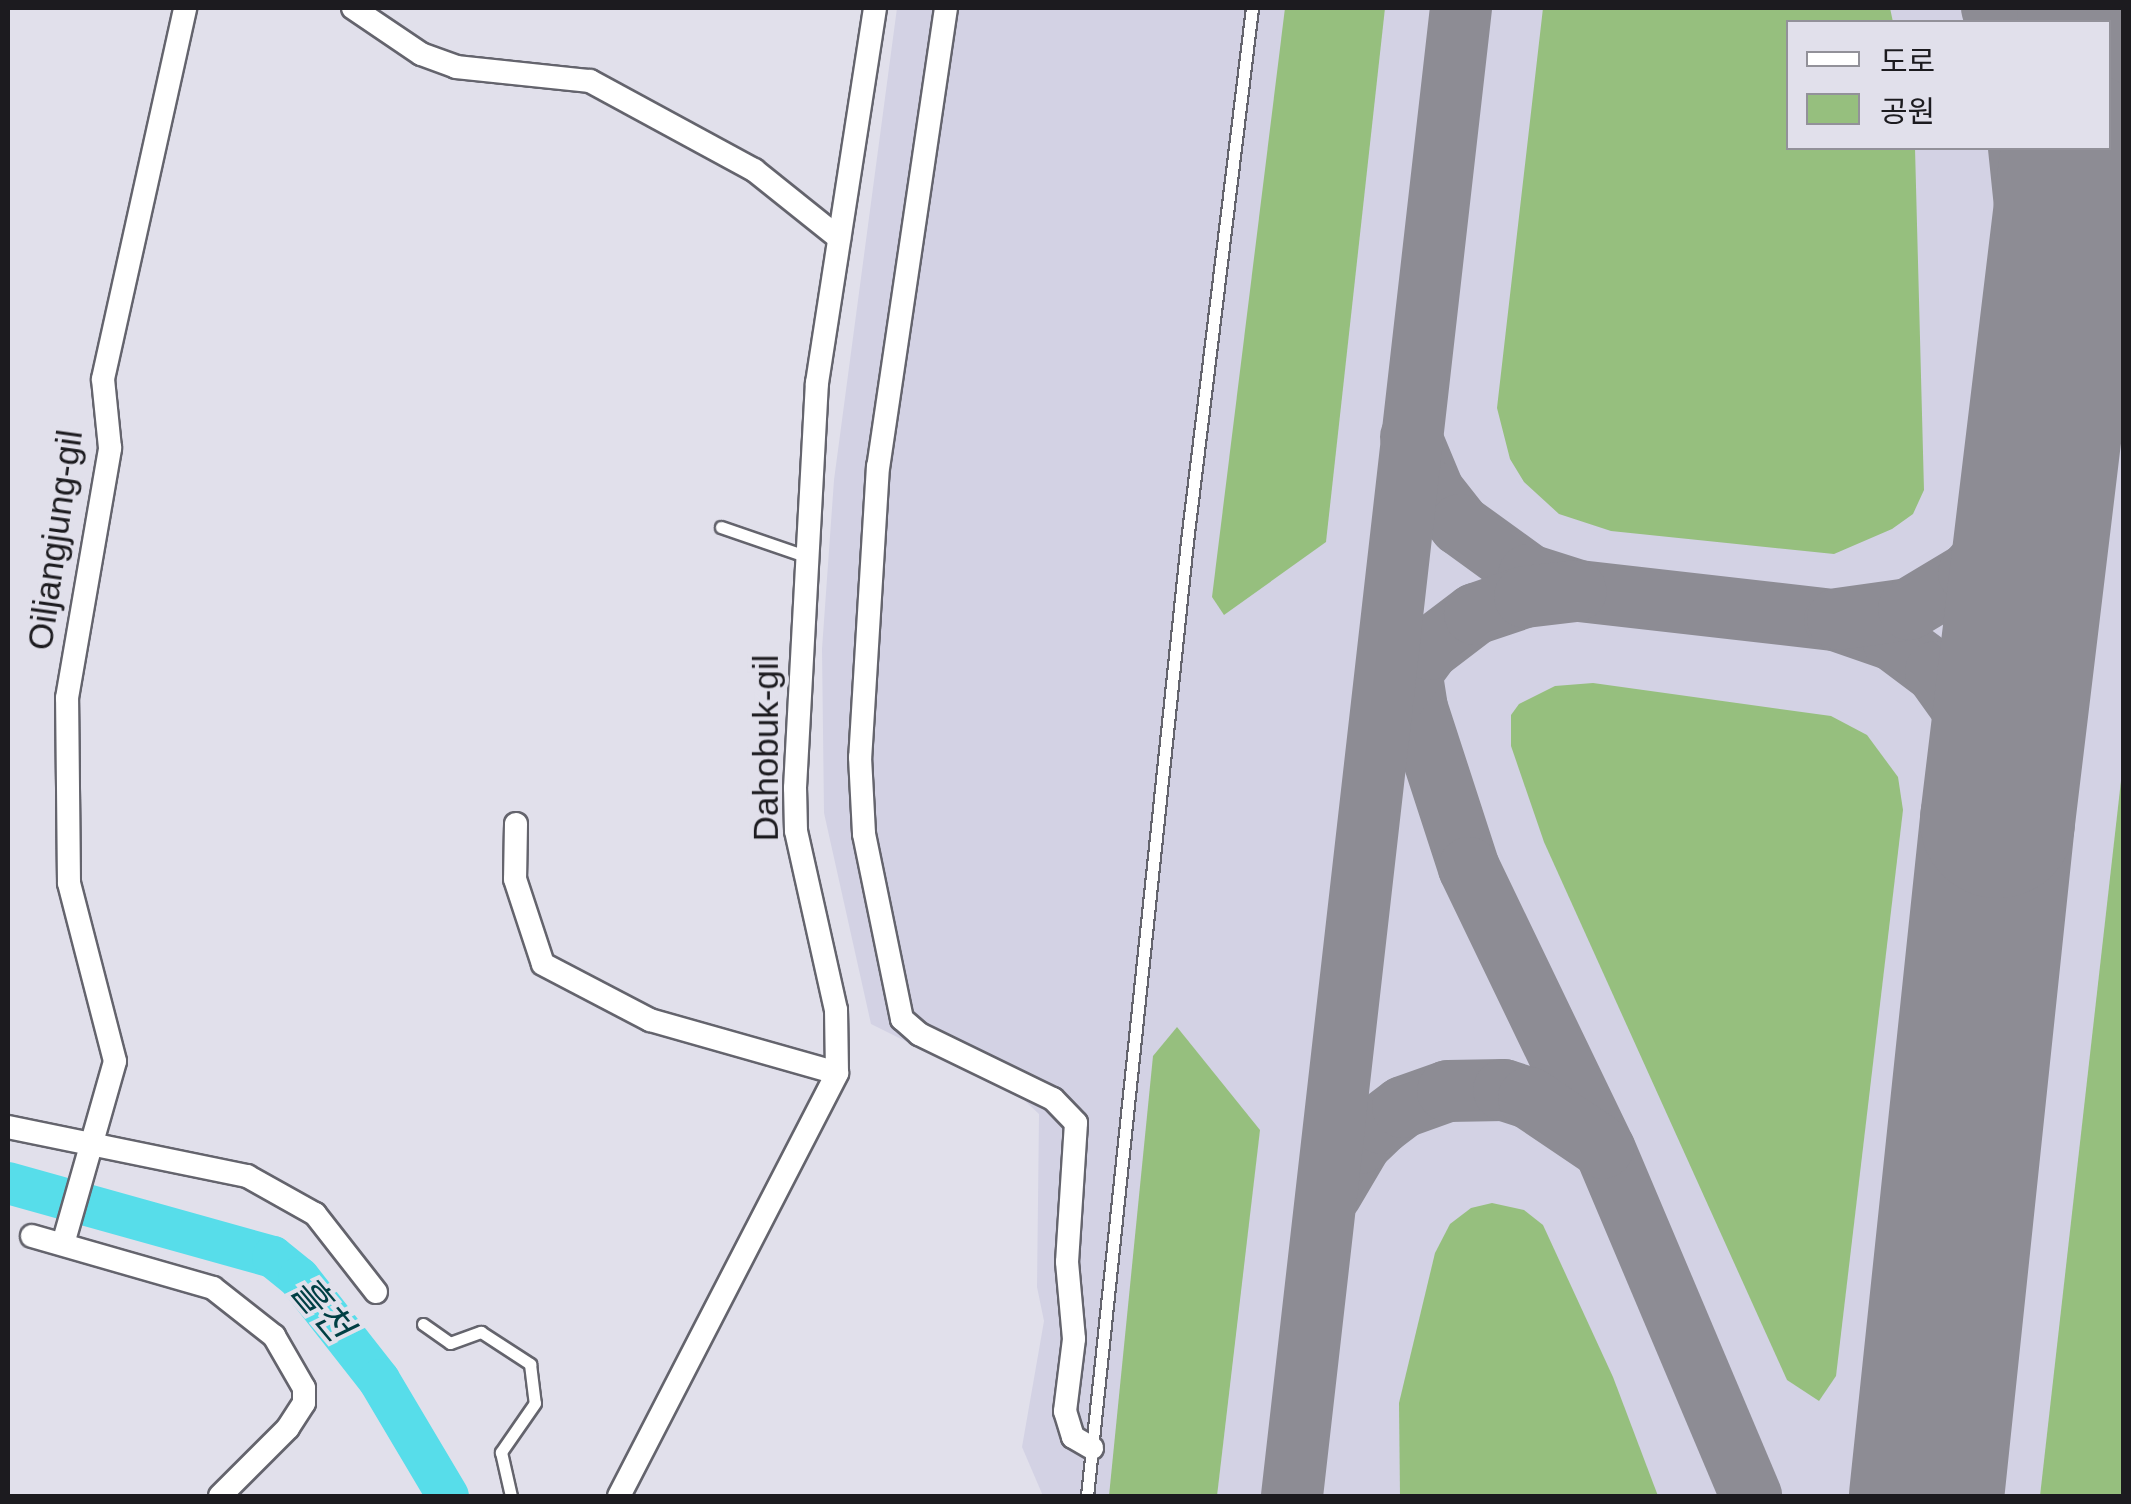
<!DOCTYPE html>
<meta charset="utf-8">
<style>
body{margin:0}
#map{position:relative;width:2131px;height:1504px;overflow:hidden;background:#e1e0eb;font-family:Arial,"Noto Sans KR",sans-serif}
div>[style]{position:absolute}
.built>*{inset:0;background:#d3d2e4}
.green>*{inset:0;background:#96bf7e}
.river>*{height:42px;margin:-21px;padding:0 21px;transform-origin:21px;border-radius:21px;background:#57ddea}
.taxiway>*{height:62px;margin:-31px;padding:0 31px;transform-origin:31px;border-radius:31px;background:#8d8c94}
.runway>*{height:155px;margin:-77.5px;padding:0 77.5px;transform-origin:77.5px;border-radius:77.5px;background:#8d8c94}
.roads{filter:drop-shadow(2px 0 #64646d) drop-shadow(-2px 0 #64646d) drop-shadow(0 2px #64646d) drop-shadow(0 -2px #64646d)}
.lane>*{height:11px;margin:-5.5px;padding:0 5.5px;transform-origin:5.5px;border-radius:5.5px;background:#fff}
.street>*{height:22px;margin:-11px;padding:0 11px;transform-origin:11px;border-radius:11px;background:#fff}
span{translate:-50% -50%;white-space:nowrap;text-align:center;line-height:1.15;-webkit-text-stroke:8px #e1e0eb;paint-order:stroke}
.street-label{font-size:35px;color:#1c1b1f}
.water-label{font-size:38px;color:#003f44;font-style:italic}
.frame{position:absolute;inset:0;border:10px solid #1c1b1f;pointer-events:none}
.legend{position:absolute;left:1786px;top:20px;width:325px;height:130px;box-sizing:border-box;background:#e1e0eb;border:2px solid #929199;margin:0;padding:12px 18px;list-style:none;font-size:30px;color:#1c1b1f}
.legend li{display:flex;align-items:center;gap:20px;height:50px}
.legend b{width:50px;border:2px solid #929199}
</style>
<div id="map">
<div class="built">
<div style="clip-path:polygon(evenodd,897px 8px,2123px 8px,2123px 1496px,1043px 1496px,1022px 1447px,1044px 1321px,1037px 1287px,1039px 1114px,1024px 1100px,871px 1024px,824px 813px,822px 649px,834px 480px,897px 8px,1788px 22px,2108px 22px,2108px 148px,1788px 148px,1788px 22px)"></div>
</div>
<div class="green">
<div style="clip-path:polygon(1285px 8px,1385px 8px,1326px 542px,1224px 615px,1212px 597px)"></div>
<div style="clip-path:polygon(1543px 8px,1890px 8px,1893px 22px,1788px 22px,1788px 148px,1915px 148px,1924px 490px,1913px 514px,1892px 529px,1834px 554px,1611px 531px,1559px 514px,1524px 482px,1510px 459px,1497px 408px)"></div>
<div style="clip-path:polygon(1593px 683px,1831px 716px,1867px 735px,1898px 777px,1903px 810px,1836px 1376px,1819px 1401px,1787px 1380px,1544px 842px,1511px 746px,1511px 715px,1519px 704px,1555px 686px)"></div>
<div style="clip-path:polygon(2123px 763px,2123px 1496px,2040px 1496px)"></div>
<div style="clip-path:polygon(1177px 1027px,1260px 1130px,1217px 1496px,1109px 1496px,1153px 1056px)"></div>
<div style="clip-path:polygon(1492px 1203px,1524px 1210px,1543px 1225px,1613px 1377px,1658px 1496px,1400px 1496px,1399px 1403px,1435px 1253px,1450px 1224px,1471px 1208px)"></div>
</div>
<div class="river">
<div style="left:8px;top:1183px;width:275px;rotate:15.6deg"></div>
<div style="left:273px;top:1257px;width:33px;rotate:39deg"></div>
<div style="left:299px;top:1278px;width:130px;rotate:51.9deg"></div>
<div style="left:379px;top:1380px;width:135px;rotate:59.3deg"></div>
</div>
<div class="taxiway">
<div style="left:1992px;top:8px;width:15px;rotate:74deg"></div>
<div style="left:2019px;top:148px;width:136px;rotate:84.1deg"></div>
<div style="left:2033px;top:283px;width:224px;rotate:89.5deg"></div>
<div style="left:1411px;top:437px;width:60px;rotate:67.3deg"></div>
<div style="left:1434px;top:492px;width:42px;rotate:51.8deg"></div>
<div style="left:1460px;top:525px;width:85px;rotate:35.9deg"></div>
<div style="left:1529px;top:575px;width:52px;rotate:17.7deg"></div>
<div style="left:1579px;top:591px;width:258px;rotate:6.5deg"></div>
<div style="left:1835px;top:620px;width:61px;rotate:19deg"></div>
<div style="left:1893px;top:640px;width:54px;rotate:36.7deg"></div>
<div style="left:1936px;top:672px;width:74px;rotate:54.4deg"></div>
<div style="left:1979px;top:732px;width:90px;rotate:78.4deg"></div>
<div style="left:1838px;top:619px;width:72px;rotate:-8deg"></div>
<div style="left:1909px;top:609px;width:70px;rotate:-31deg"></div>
<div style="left:1969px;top:573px;width:69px;rotate:-48deg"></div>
<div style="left:2015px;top:522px;width:67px;rotate:-71.8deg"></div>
<div style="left:1407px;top:644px;width:65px;rotate:81.1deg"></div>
<div style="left:1417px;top:708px;width:168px;rotate:72deg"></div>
<div style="left:1469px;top:868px;width:313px;rotate:64.3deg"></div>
<div style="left:1605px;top:1150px;width:376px;rotate:67.1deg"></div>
<div style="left:1395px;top:695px;width:57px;rotate:-53.5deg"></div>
<div style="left:1429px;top:649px;width:58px;rotate:-37.3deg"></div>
<div style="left:1475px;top:614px;width:53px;rotate:-18.8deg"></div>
<div style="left:1525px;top:597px;width:51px;rotate:-6.7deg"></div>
<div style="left:1331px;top:1194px;width:59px;rotate:-59.5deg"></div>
<div style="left:1361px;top:1143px;width:29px;rotate:-44deg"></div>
<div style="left:1382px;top:1123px;width:26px;rotate:-37deg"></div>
<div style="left:1403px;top:1107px;width:48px;rotate:-19.6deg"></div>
<div style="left:1448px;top:1091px;width:56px;rotate:-1deg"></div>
<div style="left:1504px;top:1090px;width:26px;rotate:18deg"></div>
<div style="left:1529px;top:1098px;width:89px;rotate:34deg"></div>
<div style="left:1292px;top:1496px;width:1498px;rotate:-83.52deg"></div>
</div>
<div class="runway">
<div style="left:2094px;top:22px;width:14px;rotate:-82deg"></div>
<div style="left:1926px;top:1496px;width:680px;rotate:-84deg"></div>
<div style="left:1997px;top:820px;width:677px;rotate:-83.13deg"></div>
</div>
<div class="roads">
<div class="lane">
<div style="left:721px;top:527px;width:89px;rotate:19deg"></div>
<div style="left:423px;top:1324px;width:33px;rotate:35deg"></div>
<div style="left:450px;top:1343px;width:33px;rotate:-20deg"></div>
<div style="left:481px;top:1332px;width:59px;rotate:33.1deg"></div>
<div style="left:530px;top:1364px;width:39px;rotate:83deg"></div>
<div style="left:535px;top:1403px;width:60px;rotate:124.8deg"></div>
<div style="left:501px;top:1452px;width:45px;rotate:77.2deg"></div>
<div style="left:1087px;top:1496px;width:960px;rotate:-84.02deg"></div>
<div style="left:1187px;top:541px;width:537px;rotate:-83.05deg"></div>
</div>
<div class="street">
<div style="left:353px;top:8px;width:82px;rotate:34.1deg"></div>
<div style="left:421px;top:54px;width:37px;rotate:20deg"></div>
<div style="left:456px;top:67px;width:135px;rotate:6deg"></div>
<div style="left:590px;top:81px;width:187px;rotate:28.5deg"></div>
<div style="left:754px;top:170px;width:109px;rotate:38.7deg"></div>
<div style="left:946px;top:8px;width:463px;rotate:98.4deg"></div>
<div style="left:878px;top:466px;width:292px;rotate:93.5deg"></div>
<div style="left:860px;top:757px;width:77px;rotate:87deg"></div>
<div style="left:864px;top:834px;width:189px;rotate:78.4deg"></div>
<div style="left:902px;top:1019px;width:23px;rotate:41deg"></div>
<div style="left:919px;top:1034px;width:149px;rotate:25.9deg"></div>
<div style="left:1053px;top:1099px;width:33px;rotate:46deg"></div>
<div style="left:1076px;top:1123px;width:139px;rotate:93.7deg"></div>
<div style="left:1067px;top:1262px;width:77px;rotate:84.8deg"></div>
<div style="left:1074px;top:1339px;width:73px;rotate:97.1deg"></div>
<div style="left:1065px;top:1411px;width:27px;rotate:73deg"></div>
<div style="left:1073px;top:1437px;width:22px;rotate:30deg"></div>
<div style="left:516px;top:824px;width:55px;rotate:91deg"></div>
<div style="left:515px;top:879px;width:89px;rotate:71.8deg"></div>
<div style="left:543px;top:964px;width:121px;rotate:27.6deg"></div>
<div style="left:650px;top:1020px;width:194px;rotate:15.8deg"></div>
<div style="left:8px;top:1127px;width:244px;rotate:11.6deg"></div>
<div style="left:247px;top:1176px;width:78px;rotate:29.2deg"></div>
<div style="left:315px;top:1214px;width:99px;rotate:52deg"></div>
<div style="left:32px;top:1236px;width:188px;rotate:16deg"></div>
<div style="left:213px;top:1288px;width:78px;rotate:38.2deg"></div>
<div style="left:274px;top:1336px;width:60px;rotate:60deg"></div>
<div style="left:304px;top:1388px;width:15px;rotate:90deg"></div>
<div style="left:304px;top:1403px;width:30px;rotate:123deg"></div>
<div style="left:288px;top:1428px;width:96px;rotate:135deg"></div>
<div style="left:63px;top:1244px;width:190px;rotate:-74.1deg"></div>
<div style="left:115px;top:1061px;width:184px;rotate:-104.5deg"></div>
<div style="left:69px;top:883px;width:185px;rotate:-90.6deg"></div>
<div style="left:67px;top:698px;width:254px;rotate:-80.2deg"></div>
<div style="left:110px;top:448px;width:69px;rotate:-95.8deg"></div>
<div style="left:103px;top:379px;width:380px;rotate:-77.5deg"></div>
<div style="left:619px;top:1496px;width:476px;rotate:-62.7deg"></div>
<div style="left:837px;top:1073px;width:63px;rotate:-90.9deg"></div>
<div style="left:836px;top:1010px;width:183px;rotate:-102.6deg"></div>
<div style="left:796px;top:831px;width:43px;rotate:-91.3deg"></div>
<div style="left:795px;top:788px;width:406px;rotate:-86.9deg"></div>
<div style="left:817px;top:383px;width:379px;rotate:-81.2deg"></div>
</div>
</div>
<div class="street-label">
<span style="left:55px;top:540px;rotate:-82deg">Oiljangjung-gil</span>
<span style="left:766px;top:748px;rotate:-90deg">Dahobuk-gil</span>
</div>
<div class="water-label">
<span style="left:321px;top:1309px;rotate:50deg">흘천</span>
</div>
<div class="frame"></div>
<ul class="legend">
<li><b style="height:12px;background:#fff"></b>도로</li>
<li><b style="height:28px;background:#96bf7e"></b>공원</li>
</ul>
</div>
